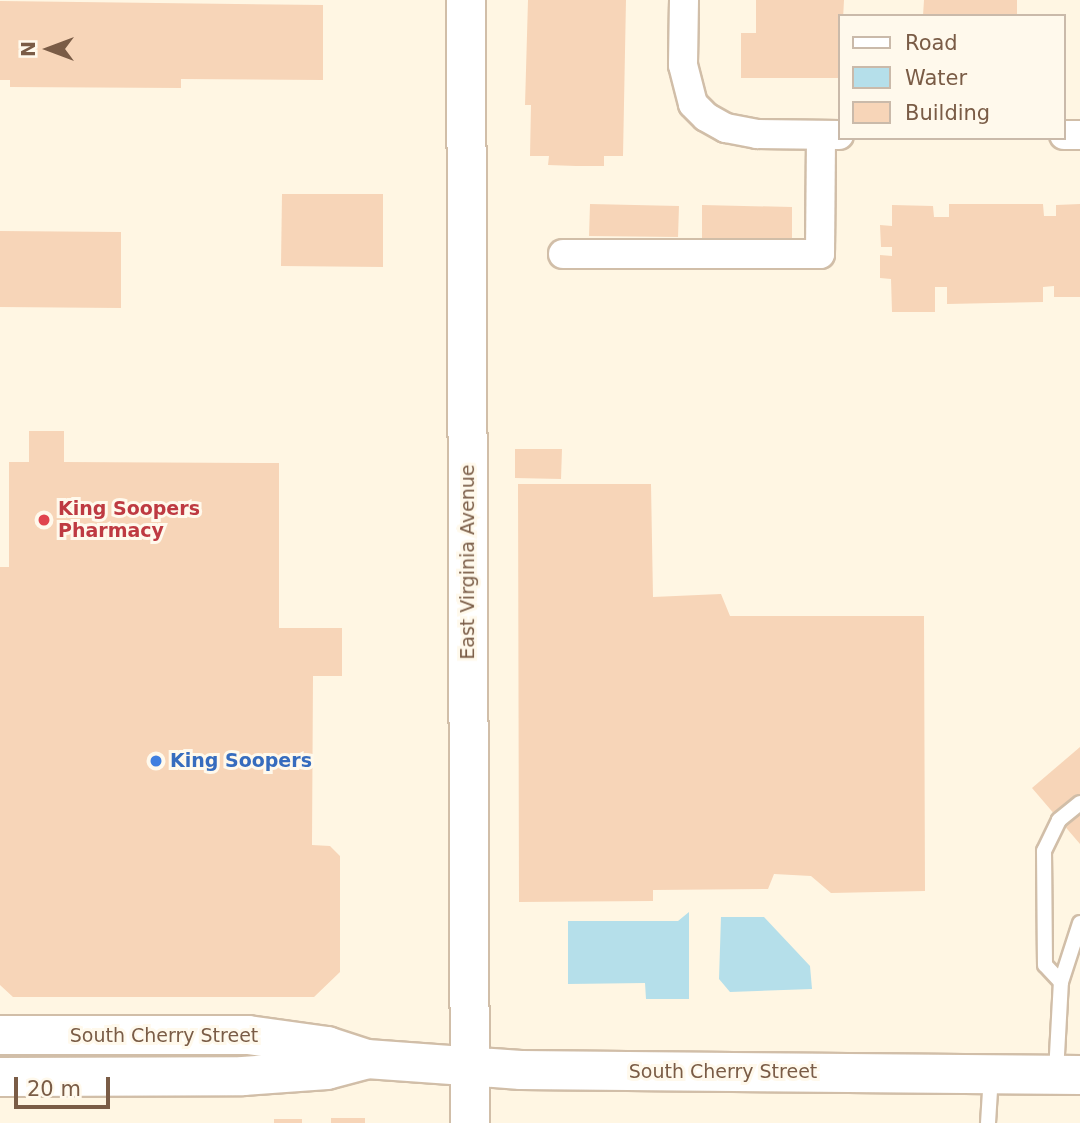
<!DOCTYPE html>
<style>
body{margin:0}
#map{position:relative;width:1080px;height:1123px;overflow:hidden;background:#fff6e3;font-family:"DejaVu Sans",sans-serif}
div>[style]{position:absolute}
.water>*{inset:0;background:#b5dfea}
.building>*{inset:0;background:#f7d5b8}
.roads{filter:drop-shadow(2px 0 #d1bea8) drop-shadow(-2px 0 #d1bea8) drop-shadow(0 2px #d1bea8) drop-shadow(0 -2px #d1bea8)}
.lane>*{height:14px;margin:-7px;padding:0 7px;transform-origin:7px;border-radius:7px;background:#fff}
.street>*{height:28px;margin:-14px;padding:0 14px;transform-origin:14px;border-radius:14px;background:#fff}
.secondary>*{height:38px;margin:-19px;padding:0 19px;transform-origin:19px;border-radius:19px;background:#fff}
.dots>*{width:19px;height:19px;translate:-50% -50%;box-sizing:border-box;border:4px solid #fff9ec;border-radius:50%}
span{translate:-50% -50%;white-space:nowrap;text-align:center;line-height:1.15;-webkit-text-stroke:6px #fff9ec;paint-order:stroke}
.health-label{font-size:19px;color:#be3a42;font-weight:700}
.left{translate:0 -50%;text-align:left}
.street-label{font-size:19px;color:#7a5c46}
.shop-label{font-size:19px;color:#366cbe;font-weight:700}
.legend{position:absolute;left:838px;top:14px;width:228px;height:126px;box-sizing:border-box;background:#fff9ec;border:2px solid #cabaaa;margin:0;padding:9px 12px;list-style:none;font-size:21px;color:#7a5c46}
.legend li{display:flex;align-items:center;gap:14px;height:35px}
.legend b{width:35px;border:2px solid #cabaaa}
.north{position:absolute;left:14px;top:14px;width:70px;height:70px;-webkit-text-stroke:5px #fff9ec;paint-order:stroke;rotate:270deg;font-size:19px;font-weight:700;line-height:28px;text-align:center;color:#7a5c46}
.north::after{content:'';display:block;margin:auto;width:24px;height:32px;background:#7a5c46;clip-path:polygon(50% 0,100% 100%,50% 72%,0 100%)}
.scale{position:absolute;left:14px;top:1077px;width:96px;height:32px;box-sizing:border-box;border:4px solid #7a5c46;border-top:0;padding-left:9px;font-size:21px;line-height:24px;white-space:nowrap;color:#7a5c46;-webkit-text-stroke:5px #fff9ec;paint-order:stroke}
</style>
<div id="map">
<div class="water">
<div style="clip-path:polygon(689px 912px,689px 999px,646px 999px,645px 983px,568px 984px,568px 921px,678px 921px)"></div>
<div style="clip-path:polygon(721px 917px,764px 917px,810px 966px,812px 989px,730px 992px,719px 979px)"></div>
</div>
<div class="building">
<div style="clip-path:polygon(528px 0,626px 0,623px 156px,604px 156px,604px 166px,576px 166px,548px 165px,549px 156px,530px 156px,531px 105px,525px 105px)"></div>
<div style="clip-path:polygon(756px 0,844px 0,840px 78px,741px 78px,741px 33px,756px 33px)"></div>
<div style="clip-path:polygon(924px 0,1017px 0,1017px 16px,923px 16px)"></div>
<div style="clip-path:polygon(0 1px,323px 5px,323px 80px,181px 79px,181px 88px,10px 87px,10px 80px,0 80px)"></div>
<div style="clip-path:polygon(282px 194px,383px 194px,383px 267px,281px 266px)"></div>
<div style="clip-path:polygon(590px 204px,679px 206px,678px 237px,589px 236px)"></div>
<div style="clip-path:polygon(949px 204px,1043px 204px,1044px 216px,1056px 216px,1056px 205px,1080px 204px,1080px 297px,1054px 297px,1054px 286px,1043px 287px,1043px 302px,947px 304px,947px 287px,935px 287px,935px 312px,892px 312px,891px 279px,880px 278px,880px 255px,892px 256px,892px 247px,881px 247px,880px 225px,892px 226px,892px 205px,933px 206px,934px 217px,949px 217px)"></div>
<div style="clip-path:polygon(702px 205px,792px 207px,792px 240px,702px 238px)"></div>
<div style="clip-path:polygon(0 231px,121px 232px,121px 308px,0 307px)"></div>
<div style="clip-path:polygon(29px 431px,64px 431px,64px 462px,279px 463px,279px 628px,342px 628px,342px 676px,313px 676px,312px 845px,330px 846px,340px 856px,340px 972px,314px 997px,13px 997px,0 985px,0 567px,9px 567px,9px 462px,29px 462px)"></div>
<div style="clip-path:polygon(515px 449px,562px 449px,561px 479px,515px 478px)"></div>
<div style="clip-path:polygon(518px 484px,651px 484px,653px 597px,721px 594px,730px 616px,924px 616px,925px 891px,831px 893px,811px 876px,774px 874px,768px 889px,653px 890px,653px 901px,519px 902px)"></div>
<div style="clip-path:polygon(1080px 747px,1080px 844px,1032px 788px)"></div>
<div style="clip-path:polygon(331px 1118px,365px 1118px,365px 1123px,331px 1123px)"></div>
<div style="clip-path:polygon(274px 1119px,302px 1119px,302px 1123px,274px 1123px)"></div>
</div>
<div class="roads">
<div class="lane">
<div style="left:1061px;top:982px;width:23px;rotate:-133deg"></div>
<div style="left:1045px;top:965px;width:114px;rotate:-90.5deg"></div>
<div style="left:1044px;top:851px;width:34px;rotate:-64deg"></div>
<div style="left:1059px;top:820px;width:27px;rotate:-39deg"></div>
<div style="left:1056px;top:1073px;width:91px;rotate:-86.9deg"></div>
<div style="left:1061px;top:982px;width:62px;rotate:-72.1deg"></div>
<div style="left:988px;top:1123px;width:48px;rotate:-86.4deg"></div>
</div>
<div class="street">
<div style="left:684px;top:0;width:65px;rotate:90.9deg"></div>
<div style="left:683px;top:65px;width:40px;rotate:75.6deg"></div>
<div style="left:693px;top:104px;width:18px;rotate:45deg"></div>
<div style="left:706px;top:117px;width:23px;rotate:29deg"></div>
<div style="left:726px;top:128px;width:32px;rotate:11deg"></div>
<div style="left:757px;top:134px;width:82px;rotate:0.7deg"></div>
<div style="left:1064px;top:135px;width:16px"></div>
<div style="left:563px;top:254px;width:257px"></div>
<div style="left:820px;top:254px;width:119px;rotate:-89.5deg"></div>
</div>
<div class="secondary">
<div style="left:466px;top:0;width:1123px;rotate:89.8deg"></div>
<div style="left:0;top:1035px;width:248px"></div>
<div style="left:248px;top:1035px;width:80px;rotate:7.9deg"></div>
<div style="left:327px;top:1046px;width:42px;rotate:18deg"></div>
<div style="left:367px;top:1059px;width:154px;rotate:4.1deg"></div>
<div style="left:521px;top:1070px;width:559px;rotate:0.51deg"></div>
<div style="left:0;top:1077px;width:243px;rotate:-0.2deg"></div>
<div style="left:243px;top:1076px;width:84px;rotate:-4.1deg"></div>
<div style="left:327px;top:1070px;width:39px;rotate:-15deg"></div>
</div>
</div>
<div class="dots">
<div style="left:44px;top:520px;background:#e0444e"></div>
<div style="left:156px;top:761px;background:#3f7fe0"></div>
</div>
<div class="health-label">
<span class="left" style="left:58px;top:520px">King Soopers<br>Pharmacy</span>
</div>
<div class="street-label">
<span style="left:468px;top:562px;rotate:-90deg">East Virginia Avenue</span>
<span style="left:164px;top:1036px">South Cherry Street</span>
<span style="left:723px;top:1072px">South Cherry Street</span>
</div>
<div class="shop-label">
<span class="left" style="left:170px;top:761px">King Soopers</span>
</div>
<ul class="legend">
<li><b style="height:9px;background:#fff"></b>Road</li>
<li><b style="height:19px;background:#b5dfea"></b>Water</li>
<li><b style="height:19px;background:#f7d5b8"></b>Building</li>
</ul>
<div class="north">N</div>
<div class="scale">20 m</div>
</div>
